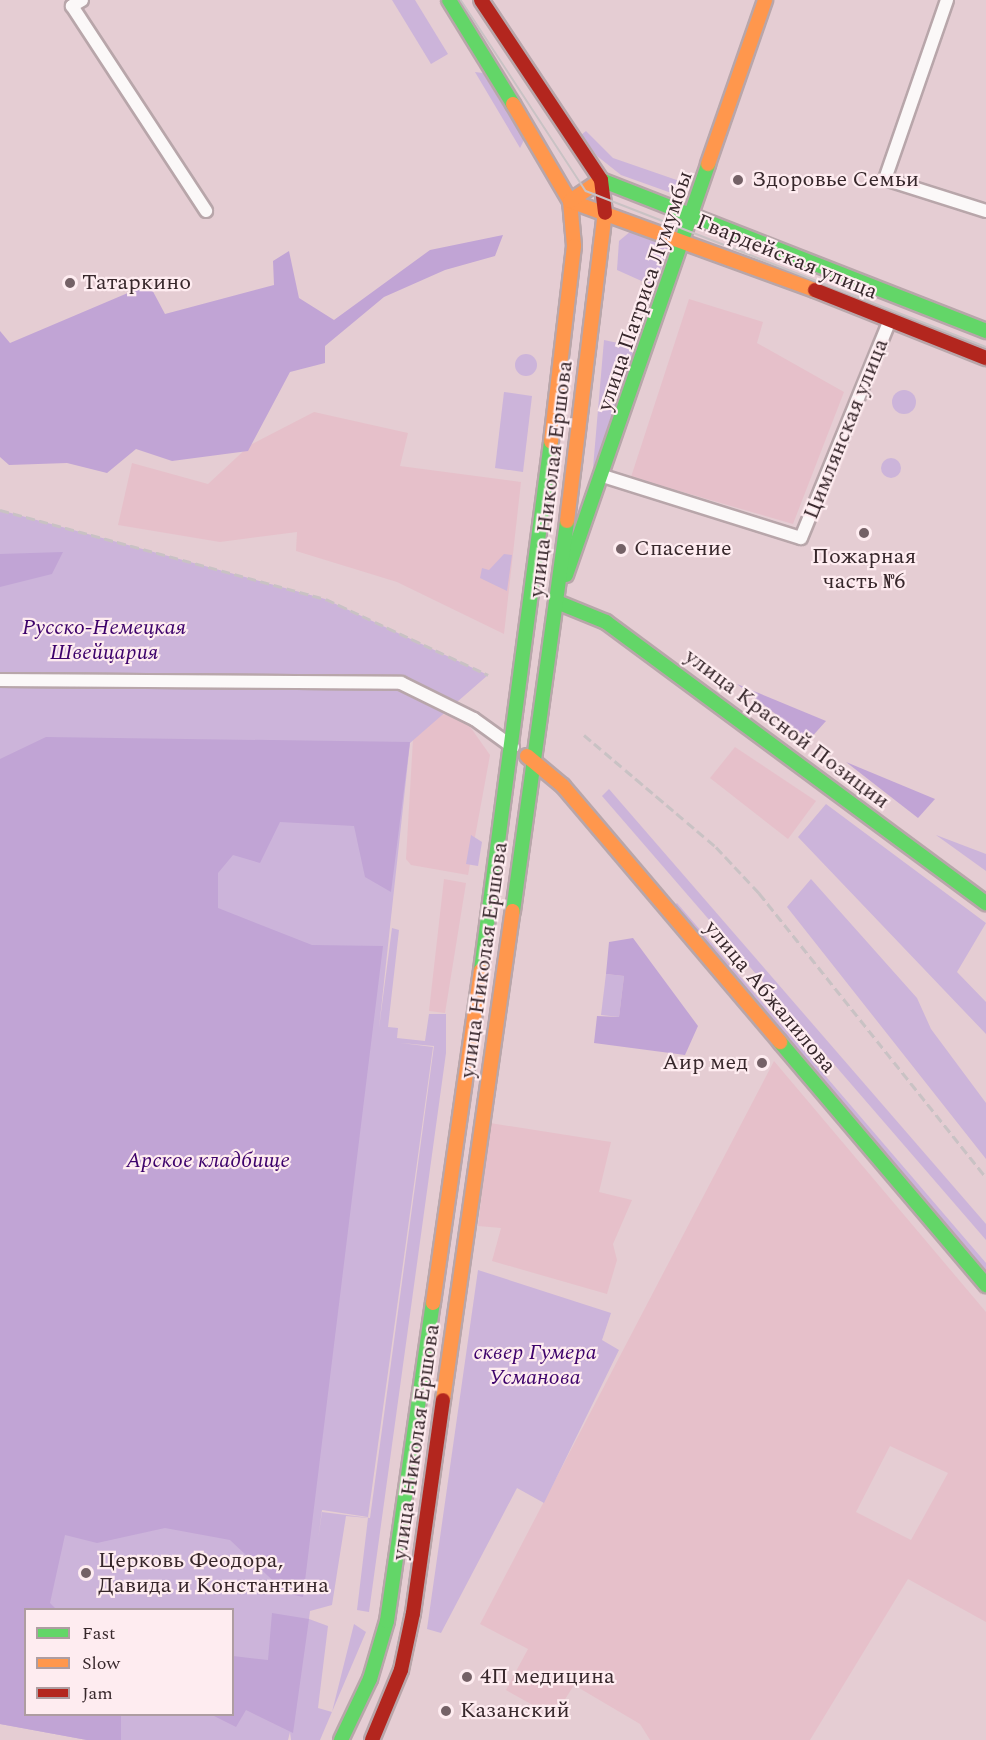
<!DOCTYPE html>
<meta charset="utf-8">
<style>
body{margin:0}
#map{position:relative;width:986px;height:1740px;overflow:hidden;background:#e5cdd3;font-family:Spectral,serif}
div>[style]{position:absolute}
.built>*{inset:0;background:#e6c0ca}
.green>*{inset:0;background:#ccb4da}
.round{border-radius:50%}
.forest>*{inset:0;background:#c1a4d5}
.roads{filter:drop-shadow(2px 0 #b8a6aa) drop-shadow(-2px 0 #b8a6aa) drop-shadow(0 2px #b8a6aa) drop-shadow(0 -2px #b8a6aa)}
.street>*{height:12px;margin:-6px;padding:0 6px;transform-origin:6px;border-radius:6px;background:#fbf8f8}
.fast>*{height:14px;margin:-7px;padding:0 7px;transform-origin:7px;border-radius:7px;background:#63d668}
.slow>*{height:14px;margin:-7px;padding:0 7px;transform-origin:7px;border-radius:7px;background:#ff974d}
.jam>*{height:14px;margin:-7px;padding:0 7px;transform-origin:7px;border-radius:7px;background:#b3261e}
.tram>*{height:1.5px;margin:-0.75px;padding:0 0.75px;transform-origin:0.75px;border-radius:0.75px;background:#c9c2c4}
.rail>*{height:3px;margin-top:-1.5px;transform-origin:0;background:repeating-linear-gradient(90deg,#c9c2c4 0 9px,transparent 0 13.5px)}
.dots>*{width:16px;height:16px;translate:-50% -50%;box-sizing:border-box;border:3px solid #feecf0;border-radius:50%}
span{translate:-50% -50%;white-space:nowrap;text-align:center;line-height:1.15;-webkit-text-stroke:4.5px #feecf0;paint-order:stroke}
.poi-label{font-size:22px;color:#37272b}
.left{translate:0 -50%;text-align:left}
.right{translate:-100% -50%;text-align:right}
.street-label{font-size:22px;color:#37272b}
.park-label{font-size:22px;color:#3d026b;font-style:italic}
.legend{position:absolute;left:24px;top:1608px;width:210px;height:108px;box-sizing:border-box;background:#feecf0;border:2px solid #ae9da1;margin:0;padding:8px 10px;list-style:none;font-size:18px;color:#37272b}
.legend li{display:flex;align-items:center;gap:12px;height:30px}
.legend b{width:30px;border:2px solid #ae9da1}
</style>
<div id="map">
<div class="built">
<div style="clip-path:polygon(689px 299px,763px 322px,757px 343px,844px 392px,793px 524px,631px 477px)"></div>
<div style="clip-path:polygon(314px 412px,408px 433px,400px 466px,521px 482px,504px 634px,397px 582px,296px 551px,297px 532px,220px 542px,118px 525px,132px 463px,208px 484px,250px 445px)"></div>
<div style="clip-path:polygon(415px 706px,466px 721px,490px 755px,468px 875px,411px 865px,406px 859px)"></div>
<div style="clip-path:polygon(735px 747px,816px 801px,788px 839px,710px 778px)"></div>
<div style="clip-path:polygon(444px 879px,466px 883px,445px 1013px,429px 1011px)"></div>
<div style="clip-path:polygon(evenodd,774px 1061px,986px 1312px,986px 1622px,908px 1579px,810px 1740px,650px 1740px,640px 1724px,574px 1685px,554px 1717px,506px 1690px,528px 1649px,480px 1624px,774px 1061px,890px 1446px,948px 1473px,911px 1540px,856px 1512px,890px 1446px)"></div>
<div style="clip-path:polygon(490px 1123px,611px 1142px,599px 1192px,632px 1200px,613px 1244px,617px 1260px,607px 1294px,492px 1261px,501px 1228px,478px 1226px)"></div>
</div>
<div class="green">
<div style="clip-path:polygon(392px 0,415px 0,448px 54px,431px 64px)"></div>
<div style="clip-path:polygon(475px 72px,483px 73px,524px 140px,520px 148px)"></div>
<div style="clip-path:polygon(586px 131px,613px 158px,694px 186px,677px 195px,621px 175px,597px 156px,581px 135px)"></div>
<div style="clip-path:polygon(631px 231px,664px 238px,669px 245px,655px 287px,617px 270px,619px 241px)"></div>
<div style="clip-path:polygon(604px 340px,632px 346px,634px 361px,593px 468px)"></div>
<div class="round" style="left:515px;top:354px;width:22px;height:22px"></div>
<div class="round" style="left:892px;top:390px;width:24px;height:24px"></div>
<div style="clip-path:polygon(504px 392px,532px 396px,523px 472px,495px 468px)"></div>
<div class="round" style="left:881px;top:458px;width:20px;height:20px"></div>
<div style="clip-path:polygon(evenodd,0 510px,325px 599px,488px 675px,410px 743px,379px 1028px,392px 928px,399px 930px,388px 1027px,398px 1028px,397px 1038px,425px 1041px,429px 1014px,446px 1014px,446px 1053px,369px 1612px,357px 1610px,368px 1518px,346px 1516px,332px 1605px,310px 1611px,309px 1619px,328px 1626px,318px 1708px,332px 1712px,354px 1624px,366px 1632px,320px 1740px,291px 1740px,290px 1732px,288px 1740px,87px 1740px,0 1724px,0 510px,401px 1043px,434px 1046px,370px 1518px,322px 1512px,318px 1540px,322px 1510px,368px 1517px,433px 1047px,401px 1043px,0 510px,26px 1610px,232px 1610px,232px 1714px,26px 1714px,26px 1610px)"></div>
<div style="clip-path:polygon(504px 554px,512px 555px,507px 591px,480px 578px,482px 568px,489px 570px)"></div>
<div style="clip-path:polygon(609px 789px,986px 1224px,986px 1240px,602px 796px)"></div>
<div style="clip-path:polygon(826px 804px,986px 923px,957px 972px,986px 1002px,986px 1034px,798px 837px)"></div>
<div style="clip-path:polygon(471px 835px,482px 842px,478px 866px,466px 864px)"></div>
<div style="clip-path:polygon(936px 835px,986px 854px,986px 871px)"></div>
<div style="clip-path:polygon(811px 879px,917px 998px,931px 1029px,986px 1103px,986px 1159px,787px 907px)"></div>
<div style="clip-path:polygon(677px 903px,986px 1263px,986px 1277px,671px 908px)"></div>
<div style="clip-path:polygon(606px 974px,624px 976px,619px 1017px,601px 1015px)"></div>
<div style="clip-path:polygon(478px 1270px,611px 1313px,602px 1340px,619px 1350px,544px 1503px,517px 1488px,441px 1633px,427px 1629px)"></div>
</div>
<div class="forest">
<div style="clip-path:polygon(503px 235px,495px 256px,445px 270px,384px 297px,325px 346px,325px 363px,290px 372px,248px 451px,172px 461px,136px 449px,107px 473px,67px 463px,9px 465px,0 457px,0 331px,10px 343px,149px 284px,165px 314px,274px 285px,273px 261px,289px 251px,299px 298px,334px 320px,430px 250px)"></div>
<div style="clip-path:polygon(63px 552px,52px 574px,0 587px,0 554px)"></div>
<div style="clip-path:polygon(737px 684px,826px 721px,809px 740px)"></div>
<div style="clip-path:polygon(46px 737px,410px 742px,391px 892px,365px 877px,354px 826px,280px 822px,260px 863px,233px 855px,218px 873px,218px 908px,312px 945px,383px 946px,303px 1597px,286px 1593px,230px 1540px,165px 1528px,97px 1543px,65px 1535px,50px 1603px,56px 1609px,26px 1610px,26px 1714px,121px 1715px,121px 1740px,87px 1740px,0 1724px,0 759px)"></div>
<div style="clip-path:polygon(846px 762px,935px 799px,918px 818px)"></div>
<div style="clip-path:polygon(633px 938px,698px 1026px,685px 1055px,594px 1043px,597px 1016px,619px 1017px,624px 976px,606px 974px,609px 942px)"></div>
<div style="clip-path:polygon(272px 1613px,309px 1619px,293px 1733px,246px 1710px,236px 1727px,212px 1715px,232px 1714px,233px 1656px,268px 1660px)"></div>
</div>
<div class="roads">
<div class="street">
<div style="left:82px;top:0;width:12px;rotate:149deg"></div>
<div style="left:72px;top:6px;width:245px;rotate:56.8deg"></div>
<div style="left:947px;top:0;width:189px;rotate:109.1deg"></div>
<div style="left:885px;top:179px;width:106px;rotate:17.6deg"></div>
<div style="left:603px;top:476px;width:207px;rotate:17.4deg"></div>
<div style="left:801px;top:538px;width:235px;rotate:-67.8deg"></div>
<div style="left:0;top:680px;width:401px;rotate:0.4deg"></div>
<div style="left:401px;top:683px;width:81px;rotate:26.3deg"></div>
<div style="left:474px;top:719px;width:48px;rotate:35.7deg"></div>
</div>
<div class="fast">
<div style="left:449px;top:0;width:122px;rotate:58.4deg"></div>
<div style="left:601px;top:180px;width:414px;rotate:21.4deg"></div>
<div style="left:566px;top:575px;width:435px;rotate:-70.9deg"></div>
<div style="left:557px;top:602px;width:53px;rotate:22.2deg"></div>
<div style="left:606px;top:622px;width:473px;rotate:36.5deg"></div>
<div style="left:513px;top:911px;width:394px;rotate:-82.1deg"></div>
<div style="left:481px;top:970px;width:533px;rotate:-82.45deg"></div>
<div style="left:780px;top:1042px;width:319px;rotate:49.7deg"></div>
<div style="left:341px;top:1740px;width:68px;rotate:-64.6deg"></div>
<div style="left:370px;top:1679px;width:60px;rotate:-73.7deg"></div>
<div style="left:387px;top:1621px;width:321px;rotate:-81.8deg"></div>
</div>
<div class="slow">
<div style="left:513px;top:104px;width:113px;rotate:59.6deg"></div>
<div style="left:570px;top:201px;width:45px;rotate:84.9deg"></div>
<div style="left:574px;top:246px;width:197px;rotate:96.7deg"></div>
<div style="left:708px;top:164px;width:174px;rotate:-70.8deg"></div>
<div style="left:570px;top:201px;width:261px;rotate:20deg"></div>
<div style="left:570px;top:201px;width:37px;rotate:-34deg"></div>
<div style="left:567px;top:521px;width:310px;rotate:-83deg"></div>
<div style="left:527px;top:756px;width:47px;rotate:39.8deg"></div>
<div style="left:563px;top:786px;width:336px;rotate:49.7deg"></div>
<div style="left:433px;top:1303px;width:336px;rotate:-81.8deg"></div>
<div style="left:443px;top:1400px;width:494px;rotate:-81.9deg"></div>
</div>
<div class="jam">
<div style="left:481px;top:0;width:216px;rotate:56.3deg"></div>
<div style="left:601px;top:180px;width:33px;rotate:83deg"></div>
<div style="left:815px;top:290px;width:184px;rotate:21.7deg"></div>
<div style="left:372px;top:1740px;width:76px;rotate:-67.5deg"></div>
<div style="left:401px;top:1670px;width:58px;rotate:-78.1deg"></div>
<div style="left:413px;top:1613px;width:215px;rotate:-82deg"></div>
</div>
</div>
<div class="tram">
<div style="left:461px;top:0;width:228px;rotate:56.8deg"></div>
<div style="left:586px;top:191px;width:429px;rotate:21.3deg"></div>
</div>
<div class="rail">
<div style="left:0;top:510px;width:338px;rotate:15.3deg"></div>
<div style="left:326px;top:599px;width:179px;rotate:25.1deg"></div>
<div style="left:584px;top:735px;width:173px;rotate:40.3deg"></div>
<div style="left:716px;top:847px;width:63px;rotate:46.9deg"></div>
<div style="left:759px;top:893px;width:364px;rotate:51.4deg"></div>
</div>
<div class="dots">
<div style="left:738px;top:180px;background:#746166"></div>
<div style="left:70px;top:283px;background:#746166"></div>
<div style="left:864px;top:533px;background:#746166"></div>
<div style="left:621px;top:549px;background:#746166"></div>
<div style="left:762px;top:1063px;background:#746166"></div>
<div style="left:86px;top:1573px;background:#746166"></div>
<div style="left:467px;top:1677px;background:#746166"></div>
<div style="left:446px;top:1711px;background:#746166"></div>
</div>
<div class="poi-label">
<span class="left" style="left:752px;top:180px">Здоровье Семьи</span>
<span class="left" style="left:82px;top:283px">Татаркино</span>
<span class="left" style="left:634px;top:549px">Спасение</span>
<span style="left:864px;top:569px">Пожарная<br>часть №6</span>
<span class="right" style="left:748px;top:1063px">Аир мед</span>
<span class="left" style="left:98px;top:1573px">Церковь Феодора,<br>Давида и Константина</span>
<span class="left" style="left:480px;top:1677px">4П медицина</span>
<span class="left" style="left:460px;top:1711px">Казанский</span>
</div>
<div class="street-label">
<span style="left:787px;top:257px;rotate:22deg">Гвардейская улица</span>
<span style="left:645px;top:291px;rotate:-71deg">улица Патриса Лумумбы</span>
<span style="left:846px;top:429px;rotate:-68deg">Цимлянская улица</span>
<span style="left:551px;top:479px;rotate:-83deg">улица Николая Ершова</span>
<span style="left:787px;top:729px;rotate:37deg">улица Красной Позиции</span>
<span style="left:484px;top:960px;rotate:-82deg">улица Николая Ершова</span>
<span style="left:770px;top:997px;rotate:50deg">улица Абжалилова</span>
<span style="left:416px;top:1442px;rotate:-82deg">улица Николая Ершова</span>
</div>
<div class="park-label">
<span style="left:104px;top:640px">Русско-Немецкая<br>Швейцария</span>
<span style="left:208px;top:1161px">Арское кладбище</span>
<span style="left:535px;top:1365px">сквер Гумера<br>Усманова</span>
</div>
<ul class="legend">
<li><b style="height:8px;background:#63d668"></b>Fast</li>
<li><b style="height:8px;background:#ff974d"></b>Slow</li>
<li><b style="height:8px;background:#b3261e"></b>Jam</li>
</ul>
</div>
